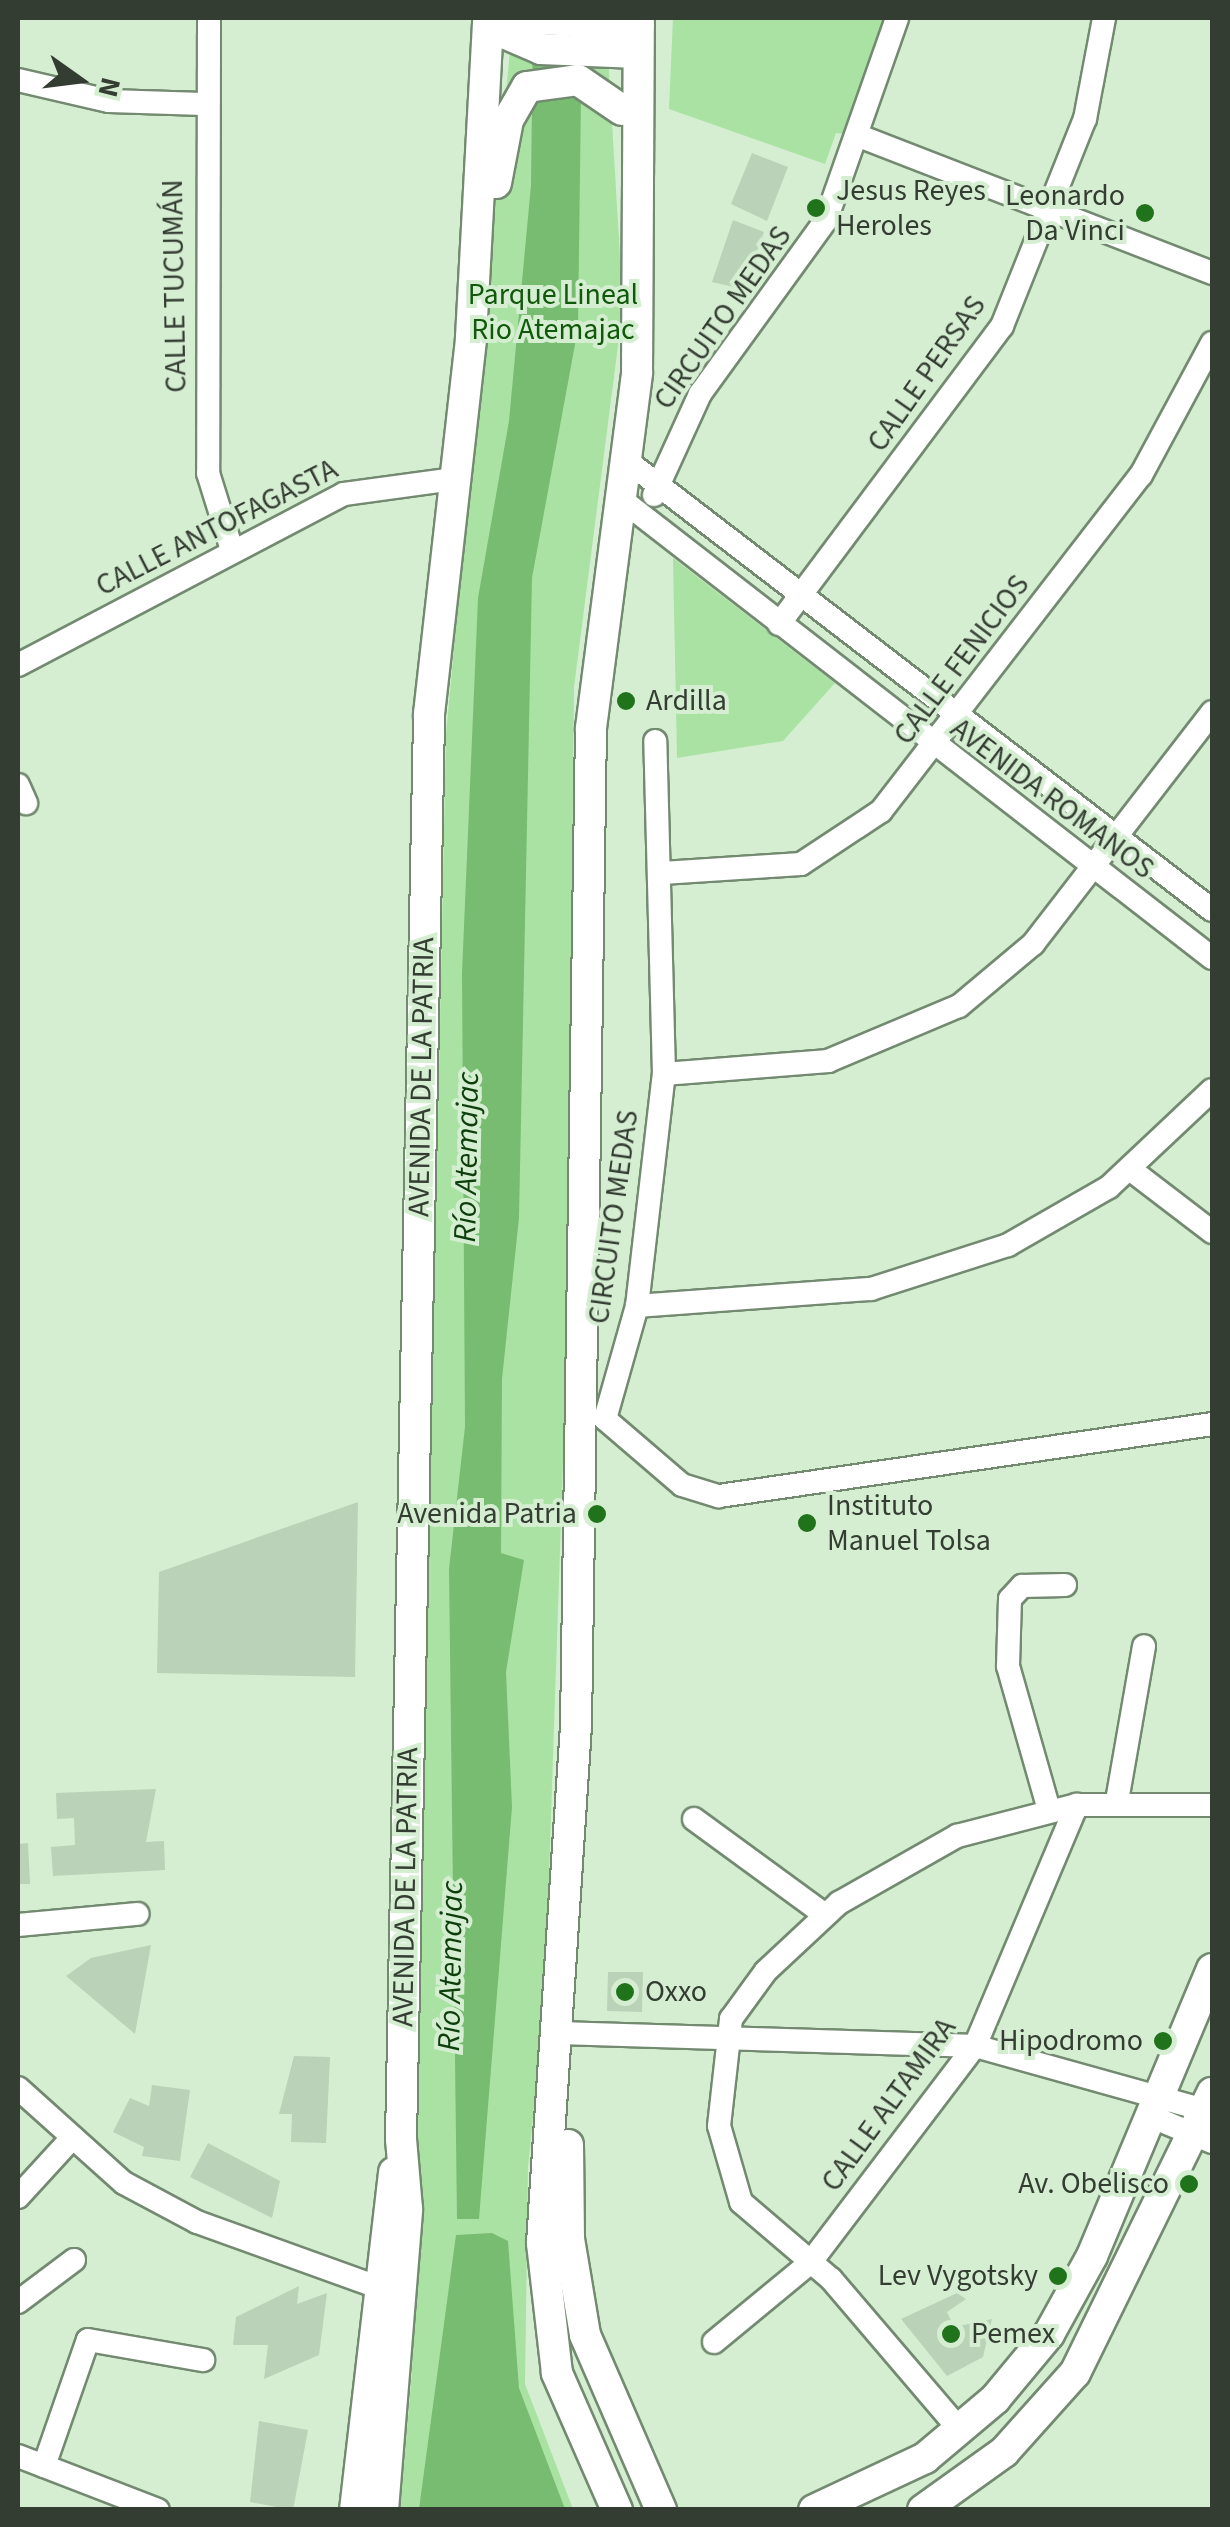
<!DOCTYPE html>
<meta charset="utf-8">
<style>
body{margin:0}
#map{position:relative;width:1230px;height:2527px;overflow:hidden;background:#d5eed2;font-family:"Source Sans 3",sans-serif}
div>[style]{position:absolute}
.green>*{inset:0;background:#aae2a4}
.water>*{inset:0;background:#77bc70}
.building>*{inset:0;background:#bad2b7}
.roads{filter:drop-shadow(2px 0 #738a71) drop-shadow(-2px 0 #738a71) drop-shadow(0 2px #738a71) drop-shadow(0 -2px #738a71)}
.minor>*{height:22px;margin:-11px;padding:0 11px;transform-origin:11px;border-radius:11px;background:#fff}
.major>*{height:30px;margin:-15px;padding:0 15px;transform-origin:15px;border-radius:15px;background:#fff}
.dots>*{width:28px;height:28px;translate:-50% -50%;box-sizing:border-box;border:5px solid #d5eed2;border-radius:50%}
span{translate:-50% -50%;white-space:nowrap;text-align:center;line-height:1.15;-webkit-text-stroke:8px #d5eed2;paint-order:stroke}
.poi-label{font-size:30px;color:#343d32}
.left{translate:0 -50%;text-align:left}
.right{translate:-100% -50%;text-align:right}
.street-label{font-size:30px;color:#343d32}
.park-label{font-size:30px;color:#11580b}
.water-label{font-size:32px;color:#0e3e0b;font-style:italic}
.frame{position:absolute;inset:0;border:20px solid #343d32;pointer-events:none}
.north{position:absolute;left:30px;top:30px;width:100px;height:100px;-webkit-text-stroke:8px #d5eed2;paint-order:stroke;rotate:104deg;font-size:28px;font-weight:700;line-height:40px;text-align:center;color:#343d32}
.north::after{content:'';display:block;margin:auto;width:35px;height:45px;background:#343d32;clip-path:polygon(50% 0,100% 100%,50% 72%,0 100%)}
</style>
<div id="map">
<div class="green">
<div style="clip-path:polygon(513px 18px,608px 55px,623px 307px,574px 687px,568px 1314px,545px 1994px,528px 2168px,525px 2384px,573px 2509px,400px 2510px,412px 2372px,446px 734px)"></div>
<div style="clip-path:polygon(673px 18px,891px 18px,853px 135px,836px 133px,825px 164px,669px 109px)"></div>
<div style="clip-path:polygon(673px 558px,835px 683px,783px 741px,677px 758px)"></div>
</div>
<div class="water">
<div style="clip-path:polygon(533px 18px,582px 18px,578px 328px,532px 578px,519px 1218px,502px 1379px,501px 1553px,524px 1560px,506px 1672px,512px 1807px,479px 2219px,457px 2219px,449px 1569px,465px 1427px,462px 973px,478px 598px,509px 421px,531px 185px)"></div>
<div style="clip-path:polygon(492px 2233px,508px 2241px,519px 2388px,565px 2509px,419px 2509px,456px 2235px)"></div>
</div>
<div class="building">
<div style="clip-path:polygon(752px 153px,788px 167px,767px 221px,731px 204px)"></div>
<div style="clip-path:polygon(733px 220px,764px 232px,743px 289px,712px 282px)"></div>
<div style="clip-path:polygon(358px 1502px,355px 1677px,157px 1673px,159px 1572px)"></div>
<div style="clip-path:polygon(156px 1789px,146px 1842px,164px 1841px,165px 1870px,53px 1876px,51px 1847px,75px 1845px,74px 1818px,57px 1819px,56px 1793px)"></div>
<div style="clip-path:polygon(28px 1843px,30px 1884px,18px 1884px,18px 1844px)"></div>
<div style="clip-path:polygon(151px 1945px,135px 2034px,66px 1976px,91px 1958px)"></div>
<div style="clip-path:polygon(608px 1972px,643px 1972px,642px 2012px,607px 2011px)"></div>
<div style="clip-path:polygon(294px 2056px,330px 2057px,326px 2143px,291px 2142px,292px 2114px,279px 2114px)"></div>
<div style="clip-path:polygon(152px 2085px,190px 2090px,180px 2161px,142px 2156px,144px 2147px,113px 2132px,130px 2098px,149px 2106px)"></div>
<div style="clip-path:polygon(208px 2143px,280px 2181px,272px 2218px,190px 2177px)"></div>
<div style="clip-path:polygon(299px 2286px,297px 2304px,327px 2293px,319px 2355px,264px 2379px,268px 2345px,233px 2345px,236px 2317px)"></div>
<div style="clip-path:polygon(957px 2293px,966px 2299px,947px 2312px,954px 2327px,992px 2319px,983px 2357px,947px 2376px,901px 2319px)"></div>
<div style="clip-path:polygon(259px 2421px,308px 2430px,293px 2510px,250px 2502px)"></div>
</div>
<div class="roads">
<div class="minor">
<div style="left:209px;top:18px;width:455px;rotate:90.1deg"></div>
<div style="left:208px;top:473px;width:81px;rotate:72.7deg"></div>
<div style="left:18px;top:80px;width:93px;rotate:13deg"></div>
<div style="left:109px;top:101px;width:94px;rotate:1.8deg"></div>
<div style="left:859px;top:136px;width:379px;rotate:21.2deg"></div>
<div style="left:627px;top:461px;width:737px;rotate:37.51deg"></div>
<div style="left:654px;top:495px;width:111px;rotate:-65.5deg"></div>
<div style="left:700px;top:394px;width:215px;rotate:-54.1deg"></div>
<div style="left:826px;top:220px;width:214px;rotate:-70.6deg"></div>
<div style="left:622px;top:500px;width:747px;rotate:37.82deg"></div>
<div style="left:779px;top:624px;width:372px;rotate:-53.2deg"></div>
<div style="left:1002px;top:326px;width:223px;rotate:-68.2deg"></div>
<div style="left:1085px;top:119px;width:103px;rotate:-79.3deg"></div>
<div style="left:18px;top:665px;width:368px;rotate:-27.7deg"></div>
<div style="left:344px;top:494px;width:110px;rotate:-7.8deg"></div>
<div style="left:18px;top:785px;width:20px;rotate:66deg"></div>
<div style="left:662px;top:873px;width:139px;rotate:-3.7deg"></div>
<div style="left:801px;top:864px;width:96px;rotate:-33.5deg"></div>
<div style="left:881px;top:811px;width:425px;rotate:-52.3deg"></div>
<div style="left:1141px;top:475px;width:150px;rotate:-61.7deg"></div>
<div style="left:664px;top:1074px;width:165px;rotate:-4.5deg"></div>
<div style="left:828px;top:1061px;width:142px;rotate:-22.8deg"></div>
<div style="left:959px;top:1006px;width:97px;rotate:-40deg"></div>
<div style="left:1033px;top:944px;width:293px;rotate:-52.3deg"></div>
<div style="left:1131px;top:1170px;width:102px;rotate:37.4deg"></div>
<div style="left:637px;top:1306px;width:235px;rotate:-4.2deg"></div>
<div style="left:871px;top:1289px;width:144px;rotate:-17.8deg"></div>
<div style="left:1008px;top:1245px;width:116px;rotate:-29.9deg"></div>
<div style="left:1109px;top:1187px;width:141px;rotate:-43.3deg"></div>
<div style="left:605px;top:1419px;width:117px;rotate:-74.2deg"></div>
<div style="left:637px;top:1306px;width:234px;rotate:-83.4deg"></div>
<div style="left:664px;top:1074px;width:333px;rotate:-91.5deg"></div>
<div style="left:605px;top:1419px;width:101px;rotate:40.6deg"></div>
<div style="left:682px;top:1485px;width:39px;rotate:17deg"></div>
<div style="left:719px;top:1496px;width:498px;rotate:-8.3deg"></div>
<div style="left:1117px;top:1801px;width:157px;rotate:-80.1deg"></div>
<div style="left:1049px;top:1810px;width:150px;rotate:-105.9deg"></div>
<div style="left:1008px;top:1666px;width:67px;rotate:-88.3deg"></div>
<div style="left:1010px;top:1599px;width:18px;rotate:-47deg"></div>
<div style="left:1022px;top:1586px;width:43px;rotate:-1.3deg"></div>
<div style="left:694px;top:1819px;width:162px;rotate:36.2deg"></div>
<div style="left:18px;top:1925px;width:120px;rotate:-5.3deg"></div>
<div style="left:562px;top:2033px;width:413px;rotate:1.8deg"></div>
<div style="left:975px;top:2046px;width:246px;rotate:15.6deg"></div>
<div style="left:18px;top:2088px;width:142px;rotate:41.9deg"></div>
<div style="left:124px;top:2183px;width:83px;rotate:28.1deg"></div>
<div style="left:197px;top:2222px;width:192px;rotate:19.8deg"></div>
<div style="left:1150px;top:2116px;width:67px;rotate:22.8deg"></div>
<div style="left:18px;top:2197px;width:81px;rotate:-47.5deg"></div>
<div style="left:18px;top:2302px;width:70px;rotate:-36.9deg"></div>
<div style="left:714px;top:2342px;width:124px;rotate:-39.5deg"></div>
<div style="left:810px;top:2263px;width:273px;rotate:-52.8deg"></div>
<div style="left:975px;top:2046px;width:262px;rotate:-67.1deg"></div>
<div style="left:960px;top:2430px;width:199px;rotate:-130.5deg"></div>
<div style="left:831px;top:2279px;width:118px;rotate:-139.5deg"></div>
<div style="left:741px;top:2202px;width:79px;rotate:-106.1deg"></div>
<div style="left:719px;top:2126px;width:108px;rotate:-83.6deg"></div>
<div style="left:731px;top:2019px;width:59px;rotate:-53.9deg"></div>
<div style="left:766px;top:1971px;width:100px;rotate:-43deg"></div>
<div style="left:839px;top:1903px;width:136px;rotate:-29.6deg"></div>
<div style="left:957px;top:1836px;width:124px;rotate:-14.5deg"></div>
<div style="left:1077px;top:1805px;width:135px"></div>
<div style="left:18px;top:2456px;width:150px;rotate:21.1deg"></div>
<div style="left:44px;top:2466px;width:133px;rotate:-70.8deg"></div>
<div style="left:88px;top:2340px;width:117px;rotate:9.9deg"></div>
</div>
<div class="major">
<div style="left:495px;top:18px;width:19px;rotate:55deg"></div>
<div style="left:506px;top:34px;width:38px;rotate:23deg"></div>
<div style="left:541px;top:49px;width:96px;rotate:2.4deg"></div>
<div style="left:527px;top:18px;width:112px;rotate:3.6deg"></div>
<div style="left:496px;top:183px;width:64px;rotate:-79.2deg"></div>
<div style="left:508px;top:120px;width:38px;rotate:-60deg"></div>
<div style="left:527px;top:87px;width:51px;rotate:-7.8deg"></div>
<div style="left:578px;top:80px;width:53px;rotate:34.3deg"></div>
<div style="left:568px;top:2145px;width:94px;rotate:89.4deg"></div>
<div style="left:569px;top:2239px;width:97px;rotate:80.5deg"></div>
<div style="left:585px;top:2335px;width:191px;rotate:66.5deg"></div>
<div style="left:355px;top:2510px;width:340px;rotate:-83.4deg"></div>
<div style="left:383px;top:2510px;width:302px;rotate:-85.4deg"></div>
<div style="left:407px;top:2209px;width:70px;rotate:-94.9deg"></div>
<div style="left:401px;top:2139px;width:1425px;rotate:-88.87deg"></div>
<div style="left:429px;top:714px;width:379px;rotate:-83.6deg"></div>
<div style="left:471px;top:337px;width:319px;rotate:-86.9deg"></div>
<div style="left:617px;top:2510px;width:150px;rotate:-113.7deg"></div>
<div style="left:557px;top:2373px;width:131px;rotate:-96.6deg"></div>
<div style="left:542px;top:2243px;width:518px;rotate:-86.24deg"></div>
<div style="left:576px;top:1726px;width:998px;rotate:-89.14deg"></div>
<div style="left:591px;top:728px;width:358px;rotate:-82.6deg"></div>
<div style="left:637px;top:373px;width:355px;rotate:-89.7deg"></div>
<div style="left:814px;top:2510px;width:123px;rotate:-25.1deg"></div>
<div style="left:925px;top:2458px;width:92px;rotate:-40.1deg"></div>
<div style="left:995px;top:2399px;width:85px;rotate:-50.3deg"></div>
<div style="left:1049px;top:2334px;width:89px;rotate:-61.1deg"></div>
<div style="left:1092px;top:2256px;width:311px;rotate:-67.3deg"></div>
<div style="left:923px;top:2510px;width:100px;rotate:-35.6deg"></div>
<div style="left:1004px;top:2452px;width:106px;rotate:-48.1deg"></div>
<div style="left:1075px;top:2373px;width:312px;rotate:-63.9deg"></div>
</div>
</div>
<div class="dots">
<div style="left:816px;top:208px;background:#21731b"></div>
<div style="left:1145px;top:213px;background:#21731b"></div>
<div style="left:626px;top:701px;background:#21731b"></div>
<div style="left:597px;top:1514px;background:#21731b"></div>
<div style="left:807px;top:1523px;background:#21731b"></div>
<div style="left:625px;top:1992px;background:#21731b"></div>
<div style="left:1163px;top:2041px;background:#21731b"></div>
<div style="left:1189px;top:2184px;background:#21731b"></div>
<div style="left:1058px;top:2276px;background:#21731b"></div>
<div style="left:951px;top:2334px;background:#21731b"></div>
</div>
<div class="poi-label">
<span class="left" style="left:836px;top:208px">Jesus Reyes<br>Heroles</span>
<span class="right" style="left:1125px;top:213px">Leonardo<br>Da Vinci</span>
<span class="left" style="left:646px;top:701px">Ardilla</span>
<span class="left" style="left:827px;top:1523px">Instituto<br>Manuel Tolsa</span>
<span class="right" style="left:577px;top:1514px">Avenida Patria</span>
<span class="left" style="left:645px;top:1992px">Oxxo</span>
<span class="right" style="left:1143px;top:2041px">Hipodromo</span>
<span class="right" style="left:1169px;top:2184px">Av. Obelisco</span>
<span class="right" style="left:1038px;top:2276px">Lev Vygotsky</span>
<span class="left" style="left:971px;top:2334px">Pemex</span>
</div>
<div class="street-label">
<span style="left:175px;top:286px;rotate:-91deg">CALLE TUCUMÁN</span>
<span style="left:723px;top:318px;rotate:-55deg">CIRCUITO MEDAS</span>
<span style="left:927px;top:374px;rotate:-55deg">CALLE PERSAS</span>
<span style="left:217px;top:528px;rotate:-27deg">CALLE ANTOFAGASTA</span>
<span style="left:962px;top:660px;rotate:-53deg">CALLE FENICIOS</span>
<span style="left:1052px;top:799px;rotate:37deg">AVENIDA ROMANOS</span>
<span style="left:422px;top:1077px;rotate:-89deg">AVENIDA DE LA PATRIA</span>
<span style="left:614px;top:1217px;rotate:-82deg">CIRCUITO MEDAS</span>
<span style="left:406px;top:1887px;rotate:-89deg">AVENIDA DE LA PATRIA</span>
<span style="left:889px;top:2105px;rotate:-54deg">CALLE ALTAMIRA</span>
</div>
<div class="park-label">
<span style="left:553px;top:312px">Parque Lineal<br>Rio Atemajac</span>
</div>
<div class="water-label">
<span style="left:467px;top:1157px;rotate:-89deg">Río Atemajac</span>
<span style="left:451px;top:1966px;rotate:-89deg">Río Atemajac</span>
</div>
<div class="frame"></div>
<div class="north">N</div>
</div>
